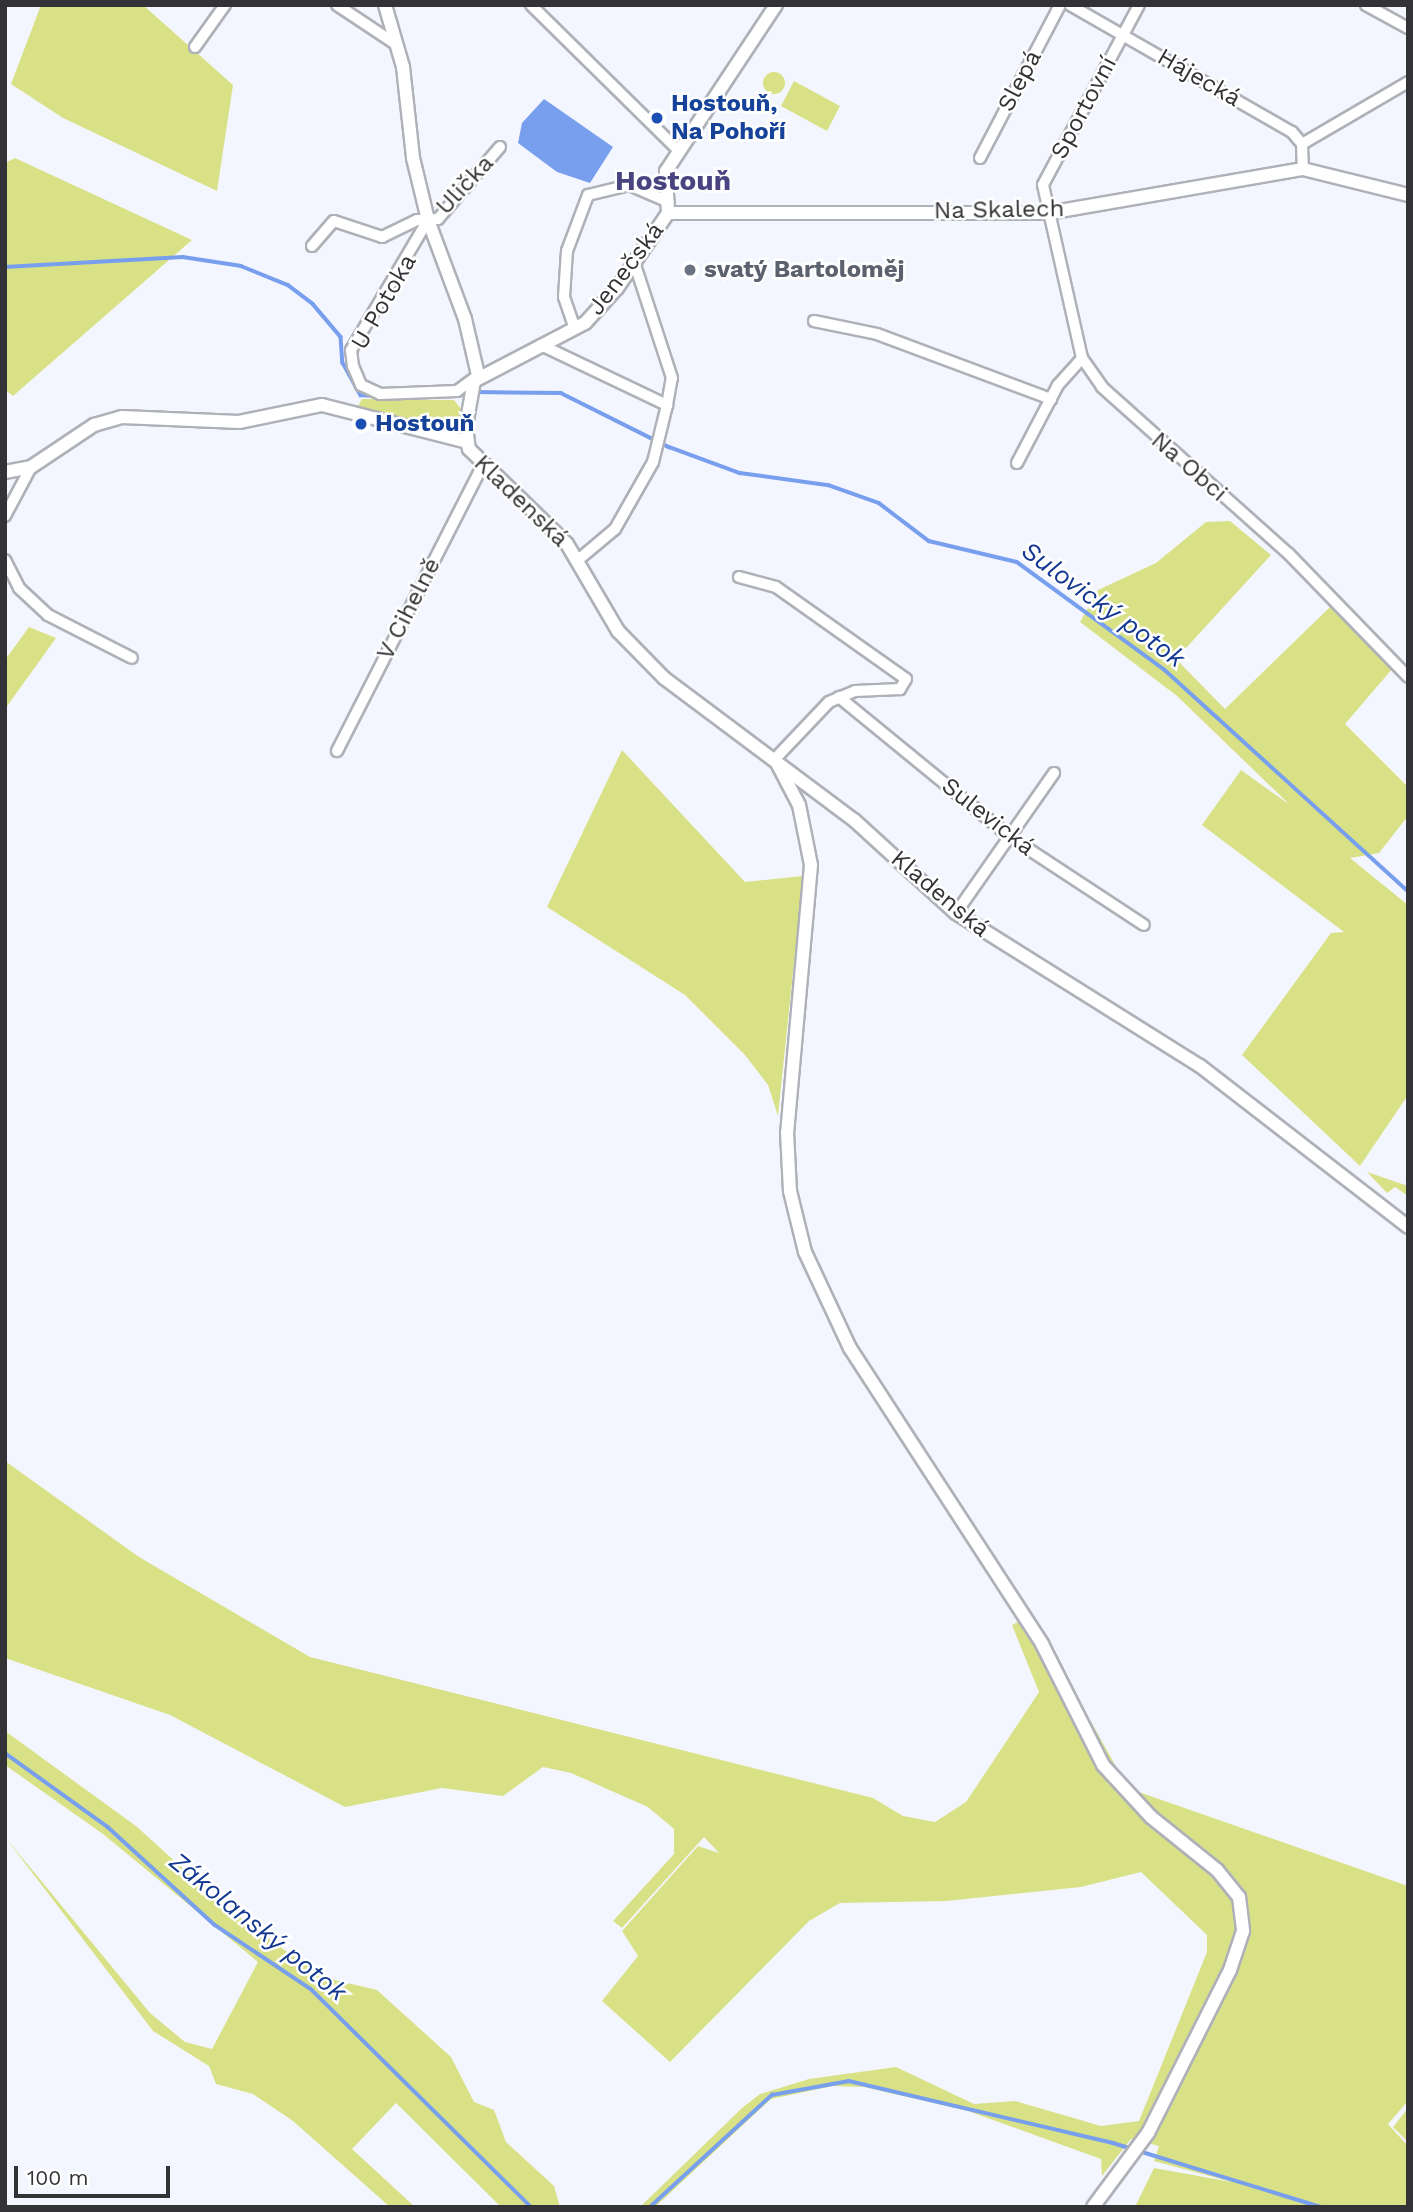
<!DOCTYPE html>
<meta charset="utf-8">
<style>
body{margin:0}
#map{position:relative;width:1413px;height:2212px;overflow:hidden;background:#f4f6ff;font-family:"Work Sans",sans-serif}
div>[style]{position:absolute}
.green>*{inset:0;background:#d9e187}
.round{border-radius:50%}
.water>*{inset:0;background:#789fee}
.stream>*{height:3.5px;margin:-1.75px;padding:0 1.75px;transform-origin:1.75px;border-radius:1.75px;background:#789fee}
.roads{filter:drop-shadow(2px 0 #afb1b8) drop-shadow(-2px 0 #afb1b8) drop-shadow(0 2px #afb1b8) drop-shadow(0 -2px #afb1b8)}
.minor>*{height:10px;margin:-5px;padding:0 5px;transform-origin:5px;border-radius:5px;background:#fff}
.tertiary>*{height:12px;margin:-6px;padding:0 6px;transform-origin:6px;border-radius:6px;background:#fff}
.dots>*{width:19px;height:19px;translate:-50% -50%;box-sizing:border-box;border:4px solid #fff;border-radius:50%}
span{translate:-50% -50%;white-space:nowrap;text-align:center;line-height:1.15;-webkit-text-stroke:5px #fff;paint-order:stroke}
.street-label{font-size:24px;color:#333337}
.transit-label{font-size:24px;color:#164399;font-weight:700}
.left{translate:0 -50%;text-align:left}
.worship-label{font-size:24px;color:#5b616d;font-weight:700}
.water-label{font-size:26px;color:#133891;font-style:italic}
.quarter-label{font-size:28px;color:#494380;font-weight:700}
.frame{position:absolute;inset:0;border:7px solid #333337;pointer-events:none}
.scale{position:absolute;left:14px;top:2166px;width:156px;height:32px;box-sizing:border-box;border:4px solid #333337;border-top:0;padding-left:9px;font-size:21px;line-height:24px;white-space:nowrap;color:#333337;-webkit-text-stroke:5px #fff;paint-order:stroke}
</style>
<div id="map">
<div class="green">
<div style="clip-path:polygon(41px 5px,143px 5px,233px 85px,217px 191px,63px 118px,11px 84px)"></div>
<div class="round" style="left:763px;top:72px;width:22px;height:22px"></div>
<div style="clip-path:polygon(794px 81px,840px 106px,827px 131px,781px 106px)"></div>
<div style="clip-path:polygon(15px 158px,192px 240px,13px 396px,5px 390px,5px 163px)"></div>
<div style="clip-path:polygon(362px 399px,454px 400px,462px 410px,452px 434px,358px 406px)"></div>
<div style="clip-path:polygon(1230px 521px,1271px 555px,1176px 659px,1225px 709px,1330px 607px,1393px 668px,1345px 724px,1408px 787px,1408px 816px,1379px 853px,1350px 858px,1408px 905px,1408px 1095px,1360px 1166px,1242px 1055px,1331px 933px,1344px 932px,1202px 825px,1241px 770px,1290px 805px,1177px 696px,1080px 622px,1098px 590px,1156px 563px,1206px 522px)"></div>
<div style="clip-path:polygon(29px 627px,56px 638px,5px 709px,5px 660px)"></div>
<div style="clip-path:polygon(622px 750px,745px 882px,803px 876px,778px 1116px,768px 1085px,745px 1055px,685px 995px,547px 907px)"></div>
<div style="clip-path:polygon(1367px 1172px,1408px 1186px,1408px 1196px,1395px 1187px,1387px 1193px)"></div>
<div style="clip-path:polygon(5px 1461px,139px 1557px,310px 1657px,873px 1798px,903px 1816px,935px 1822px,966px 1802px,1039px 1692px,1012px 1625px,1032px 1615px,1120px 1774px,1136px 1791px,1408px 1886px,1408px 2101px,1388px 2124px,1408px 2146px,1408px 2207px,1323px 2207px,1289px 2197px,1317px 2207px,1135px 2207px,1154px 2168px,1232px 2182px,1154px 2161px,1159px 2146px,1131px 2139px,1102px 2176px,1101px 2159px,968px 2111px,864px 2087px,833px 2086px,771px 2099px,655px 2207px,640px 2207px,742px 2108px,760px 2094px,809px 2079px,896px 2067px,974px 2104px,1015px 2101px,1101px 2126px,1139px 2121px,1207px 1952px,1207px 1935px,1141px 1872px,1081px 1887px,946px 1901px,840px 1903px,809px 1921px,670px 2062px,602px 2001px,638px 1956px,622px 1931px,698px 1846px,719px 1853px,704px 1837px,622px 1928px,613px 1921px,674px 1854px,674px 1829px,648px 1807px,571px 1773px,543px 1767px,503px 1796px,442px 1788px,345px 1807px,170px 1715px,5px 1658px)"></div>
<div style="clip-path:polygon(5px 1731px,136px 1826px,222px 1904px,290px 1954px,335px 1980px,377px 1990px,451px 2057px,474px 2102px,494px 2110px,506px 2142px,554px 2186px,560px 2207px,501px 2207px,396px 2103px,352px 2149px,415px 2207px,390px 2207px,293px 2121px,253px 2094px,216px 2084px,209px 2066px,153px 2031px,5px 1837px,150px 2013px,185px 2042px,212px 2049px,258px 1962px,103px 1834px,5px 1765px)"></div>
<div style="clip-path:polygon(1408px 2108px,1408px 2142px,1393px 2127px)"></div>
</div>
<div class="water">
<div style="clip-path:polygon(544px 99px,613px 147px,590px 183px,557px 172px,518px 143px,522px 123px)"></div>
</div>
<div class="stream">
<div style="left:5px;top:267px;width:178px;rotate:-3.2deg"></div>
<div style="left:183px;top:257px;width:59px;rotate:8.8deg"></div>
<div style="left:241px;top:266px;width:51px;rotate:22deg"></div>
<div style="left:288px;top:285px;width:31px;rotate:37deg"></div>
<div style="left:313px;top:304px;width:43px;rotate:49.7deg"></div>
<div style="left:341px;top:337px;width:26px;rotate:86deg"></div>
<div style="left:343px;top:363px;width:37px;rotate:61deg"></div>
<div style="left:361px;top:395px;width:13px;rotate:4deg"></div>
<div style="left:476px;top:392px;width:85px;rotate:0.7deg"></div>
<div style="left:561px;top:393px;width:121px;rotate:26.6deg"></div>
<div style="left:669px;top:447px;width:76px;rotate:20.1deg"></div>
<div style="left:740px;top:473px;width:89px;rotate:7.8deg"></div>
<div style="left:828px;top:485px;width:54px;rotate:19.4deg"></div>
<div style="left:879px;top:503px;width:63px;rotate:37.2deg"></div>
<div style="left:929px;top:541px;width:90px;rotate:13.4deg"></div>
<div style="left:1017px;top:562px;width:183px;rotate:36.1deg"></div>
<div style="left:1165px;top:670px;width:328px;rotate:42.3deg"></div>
<div style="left:434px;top:396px;width:34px;rotate:-3deg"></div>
<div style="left:5px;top:1753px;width:127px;rotate:35.7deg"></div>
<div style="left:108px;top:1827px;width:145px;rotate:42.5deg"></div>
<div style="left:215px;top:1925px;width:115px;rotate:33.7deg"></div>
<div style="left:311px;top:1989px;width:310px;rotate:44.7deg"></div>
<div style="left:650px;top:2207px;width:166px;rotate:-42.6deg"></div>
<div style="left:772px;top:2095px;width:78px;rotate:-10.3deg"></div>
<div style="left:849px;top:2081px;width:271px;rotate:13.2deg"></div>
<div style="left:1113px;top:2143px;width:218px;rotate:17.1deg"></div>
</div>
<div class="roads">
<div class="minor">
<div style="left:337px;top:5px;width:72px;rotate:33.7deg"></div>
<div style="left:531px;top:5px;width:208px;rotate:44.6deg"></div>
<div style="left:1070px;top:5px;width:256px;rotate:29.8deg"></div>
<div style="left:1292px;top:132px;width:16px;rotate:50deg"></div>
<div style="left:1302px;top:144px;width:25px;rotate:88deg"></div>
<div style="left:1139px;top:5px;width:204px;rotate:118.1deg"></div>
<div style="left:1043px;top:185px;width:177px;rotate:77.3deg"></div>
<div style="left:1082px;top:358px;width:35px;rotate:55deg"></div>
<div style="left:1102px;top:387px;width:251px;rotate:41.8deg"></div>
<div style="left:1289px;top:554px;width:171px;rotate:45.9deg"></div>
<div style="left:1366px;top:5px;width:48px;rotate:28.7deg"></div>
<div style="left:195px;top:47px;width:52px;rotate:-54.5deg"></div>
<div style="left:1302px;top:144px;width:123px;rotate:-30.3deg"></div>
<div style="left:980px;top:158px;width:173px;rotate:-62.4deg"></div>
<div style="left:428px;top:220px;width:151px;rotate:120.6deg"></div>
<div style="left:351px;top:350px;width:16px;rotate:83deg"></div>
<div style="left:353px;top:366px;width:21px;rotate:67deg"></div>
<div style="left:361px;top:385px;width:21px;rotate:25deg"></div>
<div style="left:380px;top:394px;width:77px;rotate:-2.2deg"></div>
<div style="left:457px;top:391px;width:24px;rotate:-36deg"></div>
<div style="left:312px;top:246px;width:33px;rotate:-49deg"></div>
<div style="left:334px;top:221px;width:51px;rotate:18.4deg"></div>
<div style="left:382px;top:237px;width:39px;rotate:-26deg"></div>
<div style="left:417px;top:220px;width:21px;rotate:-3deg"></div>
<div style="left:438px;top:219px;width:95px;rotate:-49.3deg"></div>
<div style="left:814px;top:321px;width:64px;rotate:11.7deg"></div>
<div style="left:877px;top:334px;width:186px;rotate:20.5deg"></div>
<div style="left:575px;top:329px;width:34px;rotate:-109deg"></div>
<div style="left:564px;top:297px;width:46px;rotate:-86.3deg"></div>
<div style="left:567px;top:251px;width:60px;rotate:-69.4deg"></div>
<div style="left:588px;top:195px;width:42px;rotate:-13.7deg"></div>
<div style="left:629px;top:185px;width:43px;rotate:23deg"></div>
<div style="left:541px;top:345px;width:140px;rotate:25.5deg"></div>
<div style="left:1017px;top:463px;width:88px;rotate:-62.3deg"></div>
<div style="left:1058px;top:385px;width:36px;rotate:-48deg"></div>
<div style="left:5px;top:516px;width:55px;rotate:-62deg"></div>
<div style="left:5px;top:560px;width:31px;rotate:63deg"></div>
<div style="left:19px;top:588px;width:40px;rotate:43deg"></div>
<div style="left:48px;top:615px;width:94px;rotate:27.1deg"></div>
<div style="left:578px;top:560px;width:48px;rotate:-40deg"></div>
<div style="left:615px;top:529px;width:77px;rotate:-60.4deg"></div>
<div style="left:653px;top:462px;width:59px;rotate:-76.2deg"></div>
<div style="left:667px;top:405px;width:27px;rotate:-80deg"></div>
<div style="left:672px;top:378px;width:122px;rotate:-108.1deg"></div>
<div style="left:739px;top:577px;width:38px;rotate:15deg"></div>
<div style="left:776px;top:587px;width:159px;rotate:35.3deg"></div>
<div style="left:906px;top:679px;width:12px;rotate:121deg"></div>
<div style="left:900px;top:689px;width:45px;rotate:177.5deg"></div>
<div style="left:855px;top:691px;width:28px;rotate:157deg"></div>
<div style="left:829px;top:702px;width:79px;rotate:133.5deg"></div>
<div style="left:839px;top:697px;width:221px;rotate:39.3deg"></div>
<div style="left:1010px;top:837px;width:160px;rotate:33.3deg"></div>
<div style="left:337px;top:751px;width:320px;rotate:-63deg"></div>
<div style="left:956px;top:913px;width:171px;rotate:-55deg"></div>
</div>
<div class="tertiary">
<div style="left:385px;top:5px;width:65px;rotate:73.8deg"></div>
<div style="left:403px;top:67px;width:92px;rotate:83.7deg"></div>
<div style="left:413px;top:158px;width:64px;rotate:76.4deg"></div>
<div style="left:428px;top:220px;width:106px;rotate:69.5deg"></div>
<div style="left:465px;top:319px;width:57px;rotate:76.9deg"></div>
<div style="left:776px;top:5px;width:199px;rotate:123.5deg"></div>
<div style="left:666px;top:171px;width:42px;rotate:87.3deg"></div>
<div style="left:668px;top:213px;width:91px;rotate:124.2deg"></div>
<div style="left:617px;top:288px;width:47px;rotate:132.4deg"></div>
<div style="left:585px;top:323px;width:125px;rotate:152.4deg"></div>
<div style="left:474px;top:381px;width:46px;rotate:100.1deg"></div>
<div style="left:466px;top:426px;width:23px;rotate:83deg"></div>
<div style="left:469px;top:449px;width:136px;rotate:44.1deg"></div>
<div style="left:567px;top:544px;width:101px;rotate:59.6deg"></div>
<div style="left:618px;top:631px;width:66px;rotate:45.6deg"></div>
<div style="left:664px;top:678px;width:237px;rotate:36.8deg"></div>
<div style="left:854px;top:820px;width:138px;rotate:42.4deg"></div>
<div style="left:956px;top:913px;width:288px;rotate:32.1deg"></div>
<div style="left:1200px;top:1066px;width:263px;rotate:37.7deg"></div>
<div style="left:668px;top:213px;width:380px"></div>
<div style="left:1048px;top:213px;width:259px;rotate:-9.8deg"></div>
<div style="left:1303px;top:169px;width:108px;rotate:13.9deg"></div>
<div style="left:5px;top:472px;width:26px;rotate:-11deg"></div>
<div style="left:31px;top:467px;width:76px;rotate:-33.7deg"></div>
<div style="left:94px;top:425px;width:29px;rotate:-16deg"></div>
<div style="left:122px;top:417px;width:117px;rotate:2.4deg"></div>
<div style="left:239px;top:422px;width:85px;rotate:-11.6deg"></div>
<div style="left:322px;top:405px;width:150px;rotate:14.3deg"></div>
<div style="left:777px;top:763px;width:47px;rotate:62.4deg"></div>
<div style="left:799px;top:805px;width:61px;rotate:78.7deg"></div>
<div style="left:811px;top:865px;width:268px;rotate:95.1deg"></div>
<div style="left:787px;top:1132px;width:59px;rotate:87.1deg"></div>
<div style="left:790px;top:1191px;width:63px;rotate:76.2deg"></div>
<div style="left:805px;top:1252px;width:106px;rotate:64.9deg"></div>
<div style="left:850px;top:1348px;width:353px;rotate:57deg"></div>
<div style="left:1042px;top:1644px;width:136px;rotate:63.2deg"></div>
<div style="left:1103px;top:1765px;width:71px;rotate:47.3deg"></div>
<div style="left:1151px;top:1817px;width:85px;rotate:38.8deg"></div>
<div style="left:1217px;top:1870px;width:35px;rotate:51deg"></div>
<div style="left:1239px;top:1897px;width:34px;rotate:83deg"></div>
<div style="left:1243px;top:1931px;width:41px;rotate:108.4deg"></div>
<div style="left:1230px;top:1970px;width:182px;rotate:116.7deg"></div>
<div style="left:1148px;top:2133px;width:92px;rotate:126.6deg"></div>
</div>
</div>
<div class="dots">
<div style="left:657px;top:118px;background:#1a4fb4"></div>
<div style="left:690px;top:270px;background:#6b7280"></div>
<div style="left:361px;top:424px;background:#1a4fb4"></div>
</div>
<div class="street-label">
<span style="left:1199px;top:78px;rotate:30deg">Hájecká</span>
<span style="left:1020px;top:81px;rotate:-62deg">Slepá</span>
<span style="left:1084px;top:108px;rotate:-62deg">Sportovní</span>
<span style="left:465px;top:185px;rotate:-47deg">Ulička</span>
<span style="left:999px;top:210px;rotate:-1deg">Na Skalech</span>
<span style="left:626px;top:269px;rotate:-53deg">Jenečská</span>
<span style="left:384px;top:302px;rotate:-60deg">U Potoka</span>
<span style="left:1189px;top:467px;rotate:41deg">Na Obci</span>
<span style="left:521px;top:501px;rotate:44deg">Kladenská</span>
<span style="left:409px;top:609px;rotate:-63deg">V Cihelně</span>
<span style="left:988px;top:817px;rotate:38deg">Sulevická</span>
<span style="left:940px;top:894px;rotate:40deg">Kladenská</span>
</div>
<div class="transit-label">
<span class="left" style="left:671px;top:118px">Hostouň,<br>Na Pohoří</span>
<span class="left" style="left:375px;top:424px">Hostouň</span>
</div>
<div class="worship-label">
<span class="left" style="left:704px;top:270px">svatý Bartoloměj</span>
</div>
<div class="water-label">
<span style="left:1103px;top:605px;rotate:36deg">Sulovický potok</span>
<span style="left:258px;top:1927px;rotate:39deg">Zákolanský potok</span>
</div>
<div class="quarter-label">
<span style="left:673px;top:181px">Hostouň</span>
</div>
<div class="frame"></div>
<div class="scale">100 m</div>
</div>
